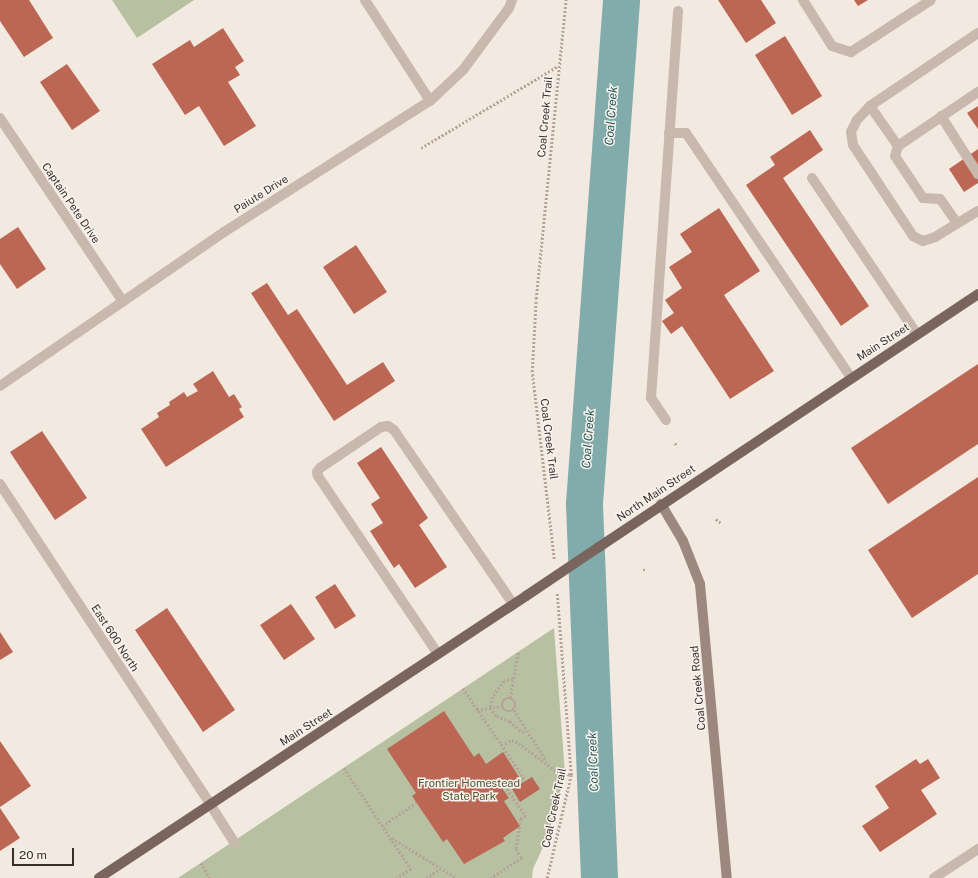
<!DOCTYPE html>
<style>
body{margin:0}
#map{position:relative;width:978px;height:878px;overflow:hidden;background:#f2e9e1;font-family:"Public Sans",sans-serif}
div>[style]{position:absolute}
.green>*{inset:0;background:#b8c0a2}
.river>*{height:37px;margin:-18.5px;padding:0 18.5px;transform-origin:18.5px;border-radius:18.5px;background:#82acab}
.building>*{inset:0;background:#bc6754}
.path>*{height:2.5px;margin-top:-1.25px;transform-origin:0;background:repeating-linear-gradient(90deg,#b5a298 0 2px,transparent 0 4px)}
.path>.ring{margin:-1.25px;padding:0;box-sizing:content-box;background:none;border:2.5px solid #b5a298;border-radius:50%}
.lane>*{height:10px;margin:-5px;padding:0 5px;transform-origin:5px;border-radius:5px;background:#c9b8ad}
.street>*{height:10px;margin:-5px;padding:0 5px;transform-origin:5px;border-radius:5px;background:#c9b8ad}
.secondary>*{height:10px;margin:-5px;padding:0 5px;transform-origin:5px;border-radius:5px;background:#9d887f}
.primary>*{height:10px;margin:-5px;padding:0 5px;transform-origin:5px;border-radius:5px;background:#79655e}
.primary-bridge>*{height:10px;margin:-5px;padding:0 5px;transform-origin:5px;border-radius:5px;background:#79655e}
span{translate:-50% -50%;white-space:nowrap;text-align:center;line-height:1.15;-webkit-text-stroke:3px #f9f3ed;paint-order:stroke}
.street-label{font-size:11px;color:#382f2b}
.park-label{font-size:11px;color:#4a5431}
.water-label{font-size:12px;color:#245757;font-style:italic}
.scale{position:absolute;left:12px;top:848px;width:62px;height:18px;box-sizing:border-box;border:2px solid #382f2b;border-top:0;padding-left:5px;font-size:12px;line-height:14px;white-space:nowrap;color:#382f2b;-webkit-text-stroke:3px #f9f3ed;paint-order:stroke}
</style>
<div id="map">
<div class="green">
<div style="clip-path:polygon(112px 0,194px 0,137px 38px)"></div>
<div style="clip-path:polygon(554px 628px,565px 774px,548px 836px,533px 869px,532px 878px,178px 878px)"></div>
</div>
<div class="river">
<div style="left:599px;top:878px;width:375px;rotate:-92.3deg"></div>
<div style="left:584px;top:503px;width:504px;rotate:-85.79deg"></div>
</div>
<div class="building">
<div style="clip-path:polygon(0 0,29px 0,53px 38px,24px 57px,0 21px)"></div>
<div style="clip-path:polygon(718px 0,761px 0,776px 23px,746px 43px)"></div>
<div style="clip-path:polygon(854px 0,868px 0,858px 6px)"></div>
<div style="clip-path:polygon(223px 28px,244px 61px,235px 67px,240px 75px,228px 82px,256px 126px,224px 146px,199px 106px,185px 115px,152px 64px,190px 40px,194px 47px)"></div>
<div style="clip-path:polygon(785px 36px,822px 96px,792px 115px,755px 55px)"></div>
<div style="clip-path:polygon(67px 64px,100px 111px,72px 130px,40px 82px)"></div>
<div style="clip-path:polygon(978px 106px,978px 129px,967px 113px)"></div>
<div style="clip-path:polygon(810px 130px,823px 150px,783px 178px,869px 306px,841px 326px,746px 185px,775px 165px,770px 157px)"></div>
<div style="clip-path:polygon(978px 149px,978px 183px,964px 192px,949px 169px)"></div>
<div style="clip-path:polygon(719px 208px,760px 271px,724px 295px,774px 371px,730px 399px,682px 326px,671px 334px,662px 321px,674px 313px,665px 300px,682px 288px,669px 267px,692px 252px,680px 234px)"></div>
<div style="clip-path:polygon(18px 227px,46px 269px,17px 289px,0 264px,0 239px)"></div>
<div style="clip-path:polygon(356px 245px,387px 292px,354px 314px,323px 267px)"></div>
<div style="clip-path:polygon(267px 283px,288px 315px,297px 309px,347px 385px,383px 362px,395px 381px,334px 421px,251px 293px)"></div>
<div style="clip-path:polygon(978px 364px,978px 444px,888px 504px,851px 448px)"></div>
<div style="clip-path:polygon(213px 371px,229px 397px,234px 394px,242px 407px,239px 409px,244px 417px,166px 467px,141px 429px,159px 417px,157px 413px,170px 405px,169px 402px,184px 392px,187px 397px,198px 391px,193px 384px)"></div>
<div style="clip-path:polygon(42px 431px,87px 498px,55px 520px,10px 452px)"></div>
<div style="clip-path:polygon(381px 447px,428px 518px,419px 525px,447px 567px,415px 588px,399px 564px,394px 568px,370px 531px,383px 523px,371px 504px,380px 498px,357px 463px)"></div>
<div style="clip-path:polygon(978px 477px,978px 574px,912px 618px,868px 550px)"></div>
<div style="clip-path:polygon(335px 584px,356px 616px,335px 629px,315px 597px)"></div>
<div style="clip-path:polygon(291px 604px,315px 639px,284px 660px,260px 625px)"></div>
<div style="clip-path:polygon(167px 608px,235px 710px,203px 732px,135px 630px)"></div>
<div style="clip-path:polygon(0 632px,13px 652px,0 660px)"></div>
<div style="clip-path:polygon(444px 711px,474px 757px,479px 753px,486px 764px,503px 752px,519px 777px,502px 788px,509px 798px,504px 801px,520px 826px,503px 838px,505px 841px,464px 864px,447px 839px,443px 842px,412px 796px,416px 793px,387px 749px)"></div>
<div style="clip-path:polygon(0 741px,31px 786px,0 807px)"></div>
<div style="clip-path:polygon(916px 759px,920px 764px,928px 759px,940px 778px,921px 790px,937px 814px,880px 852px,862px 826px,889px 808px,875px 786px)"></div>
<div style="clip-path:polygon(532px 777px,540px 789px,520px 802px,512px 789px)"></div>
<div style="clip-path:polygon(0 808px,20px 838px,0 851px)"></div>
</div>
<div class="path">
<div style="left:421px;top:148px;width:160px;rotate:-30.9deg"></div>
<div style="left:675px;top:443px;width:4px;rotate:56deg"></div>
<div style="left:716px;top:519px;width:6px;rotate:39deg"></div>
<div style="left:554px;top:559px;width:188px;rotate:-96.7deg"></div>
<div style="left:532px;top:372px;width:73px;rotate:-86.9deg"></div>
<div style="left:536px;top:299px;width:301px;rotate:-84.3deg"></div>
<div style="left:643px;top:570px;width:4px;rotate:-27deg"></div>
<div style="left:513px;top:679px;width:9px;rotate:167deg"></div>
<div style="left:504px;top:681px;width:19px;rotate:125deg"></div>
<div style="left:493px;top:697px;width:11px;rotate:105deg"></div>
<div style="left:490px;top:708px;width:11px;rotate:49deg"></div>
<div style="left:497px;top:716px;width:14px;rotate:21deg"></div>
<div style="left:510px;top:721px;width:16px;rotate:43deg"></div>
<div style="left:522px;top:732px;width:4px;rotate:-27deg"></div>
<div style="left:463px;top:688px;width:109px;rotate:55.9deg"></div>
<div style="left:524px;top:778px;width:20px;rotate:147deg"></div>
<div style="left:507px;top:789px;width:33px;rotate:55deg"></div>
<div style="left:526px;top:816px;width:6px;rotate:149deg"></div>
<div style="left:521px;top:819px;width:30px;rotate:99deg"></div>
<div style="left:516px;top:849px;width:11px;rotate:56deg"></div>
<div style="left:522px;top:858px;width:37px;rotate:147deg"></div>
<div class="ring" style="left:502px;top:698px;width:11.5px;height:11.5px"></div>
<div style="left:510px;top:698px;width:47px;rotate:-80.1deg"></div>
<div style="left:477px;top:710px;width:25px;rotate:-9deg"></div>
<div style="left:514px;top:710px;width:59px;rotate:57.4deg"></div>
<div style="left:501px;top:745px;width:12px;rotate:-24deg"></div>
<div style="left:512px;top:740px;width:8px;rotate:23deg"></div>
<div style="left:519px;top:743px;width:46px;rotate:37.1deg"></div>
<div style="left:556px;top:771px;width:16px;rotate:15deg"></div>
<div style="left:344px;top:768px;width:121px;rotate:56.4deg"></div>
<div style="left:411px;top:869px;width:17px;rotate:147deg"></div>
<div style="left:382px;top:826px;width:42px;rotate:-34.4deg"></div>
<div style="left:392px;top:838px;width:76px;rotate:31.6deg"></div>
<div style="left:201px;top:863px;width:17px;rotate:59deg"></div>
<div style="left:426px;top:878px;width:17px;rotate:-33deg"></div>
<div style="left:547px;top:878px;width:106px;rotate:-76.9deg"></div>
<div style="left:571px;top:775px;width:183px;rotate:-94.4deg"></div>
</div>
<div class="lane">
<div style="left:365px;top:0;width:120px;rotate:57.2deg"></div>
<div style="left:803px;top:0;width:54px;rotate:57.8deg"></div>
<div style="left:832px;top:46px;width:20px;rotate:18deg"></div>
<div style="left:851px;top:52px;width:95px;rotate:-33deg"></div>
<div style="left:870px;top:106px;width:130px;rotate:-34.1deg"></div>
<div style="left:941px;top:116px;width:69px;rotate:57.5deg"></div>
<div style="left:669px;top:133px;width:17px"></div>
<div style="left:686px;top:133px;width:295px;rotate:56deg"></div>
<div style="left:898px;top:146px;width:49px;rotate:-125deg"></div>
<div style="left:870px;top:106px;width:19px;rotate:133deg"></div>
<div style="left:857px;top:120px;width:13px;rotate:117deg"></div>
<div style="left:851px;top:132px;width:13px;rotate:81deg"></div>
<div style="left:853px;top:145px;width:109px;rotate:56.6deg"></div>
<div style="left:913px;top:236px;width:11px;rotate:27deg"></div>
<div style="left:923px;top:241px;width:13px;rotate:-18deg"></div>
<div style="left:935px;top:237px;width:50px;rotate:-31.2deg"></div>
<div style="left:812px;top:178px;width:188px;rotate:56.1deg"></div>
<div style="left:957px;top:223px;width:29px;rotate:-125deg"></div>
<div style="left:940px;top:199px;width:17px;rotate:-177deg"></div>
<div style="left:923px;top:198px;width:50px;rotate:-123.7deg"></div>
<div style="left:895px;top:156px;width:10px;rotate:-73deg"></div>
<div style="left:898px;top:146px;width:97px;rotate:-34deg"></div>
<div style="left:666px;top:420px;width:27px;rotate:-124deg"></div>
<div style="left:651px;top:398px;width:388px;rotate:-86deg"></div>
<div style="left:438px;top:654px;width:215px;rotate:-124deg"></div>
<div style="left:318px;top:476px;width:4px;rotate:-104deg"></div>
<div style="left:317px;top:472px;width:5px;rotate:-53deg"></div>
<div style="left:320px;top:468px;width:73px;rotate:-33.9deg"></div>
<div style="left:381px;top:427px;width:7px;rotate:-8deg"></div>
<div style="left:388px;top:426px;width:7px;rotate:34deg"></div>
<div style="left:394px;top:430px;width:211px;rotate:55.6deg"></div>
<div style="left:210px;top:804px;width:45px;rotate:57.7deg"></div>
</div>
<div class="street">
<div style="left:0;top:118px;width:221px;rotate:56.2deg"></div>
<div style="left:0;top:386px;width:272px;rotate:-34.5deg"></div>
<div style="left:224px;top:232px;width:244px;rotate:-32.5deg"></div>
<div style="left:430px;top:101px;width:45px;rotate:-43.2deg"></div>
<div style="left:463px;top:70px;width:77px;rotate:-53.4deg"></div>
<div style="left:509px;top:8px;width:9px;rotate:-69deg"></div>
<div style="left:0;top:484px;width:383px;rotate:56.7deg"></div>
<div style="left:934px;top:878px;width:53px;rotate:-33.4deg"></div>
</div>
<div class="secondary">
<div style="left:661px;top:504px;width:43px;rotate:59.3deg"></div>
<div style="left:683px;top:541px;width:46px;rotate:68.4deg"></div>
<div style="left:700px;top:584px;width:295px;rotate:84.8deg"></div>
</div>
<div class="primary">
<div style="left:599px;top:547px;width:456px;rotate:-33.7deg"></div>
<div style="left:99px;top:878px;width:512px;rotate:-33.44deg"></div>
</div>
<div class="primary-bridge">
<div style="left:526px;top:596px;width:88px;rotate:-33.9deg"></div>
</div>
<div class="street-label">
<span style="left:545px;top:117px;rotate:-85deg">Coal Creek Trail</span>
<span style="left:261px;top:194px;rotate:-32deg">Paiute Drive</span>
<span style="left:71px;top:203px;rotate:56deg">Captain Pete Drive</span>
<span style="left:883px;top:342px;rotate:-33deg">Main Street</span>
<span style="left:549px;top:439px;rotate:83deg">Coal Creek Trail</span>
<span style="left:656px;top:493px;rotate:-34deg">North Main Street</span>
<span style="left:115px;top:638px;rotate:57deg">East 600 North</span>
<span style="left:698px;top:688px;rotate:-95deg">Coal Creek Road</span>
<span style="left:306px;top:727px;rotate:-33deg">Main Street</span>
<span style="left:554px;top:808px;rotate:-78deg">Coal Creek Trail</span>
</div>
<div class="park-label">
<span style="left:469px;top:790px">Frontier Homestead<br>State Park</span>
</div>
<div class="water-label">
<span style="left:612px;top:116px;rotate:-86deg">Coal Creek</span>
<span style="left:589px;top:439px;rotate:-86deg">Coal Creek</span>
<span style="left:594px;top:762px;rotate:-92deg">Coal Creek</span>
</div>
<div class="scale">20 m</div>
</div>
